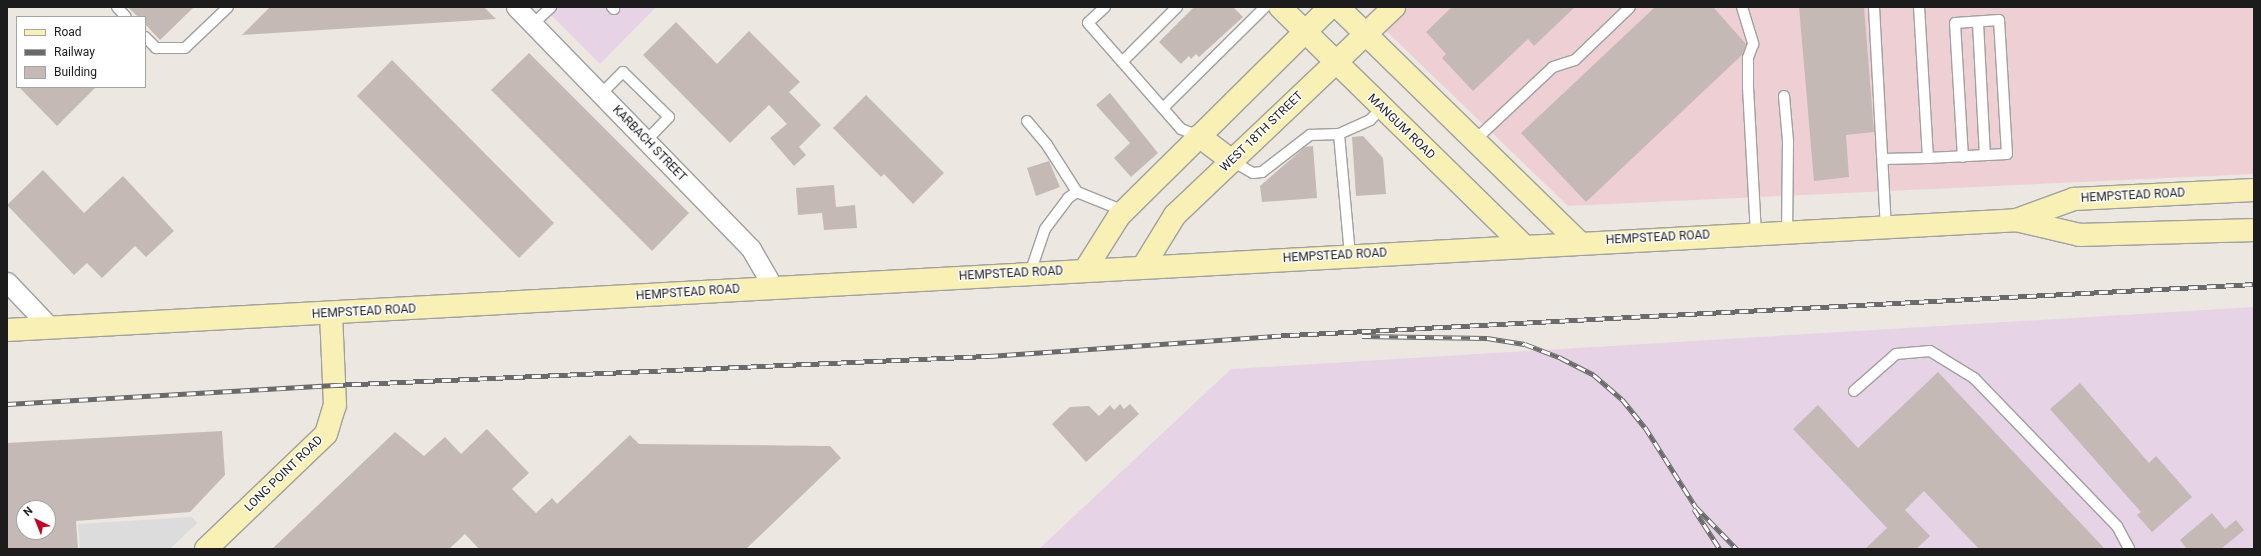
<!DOCTYPE html>
<style>
body{margin:0}
#map{position:relative;width:2261px;height:556px;overflow:hidden;background:#ede7e1;font-family:Roboto,sans-serif}
div>[style]{position:absolute}
.commercial>*{inset:0;background:#eed0d4}
.industrial>*{inset:0;background:#e6d3e6}
.parking>*{inset:0;background:#dcdcdc}
.building>*{inset:0;background:#c4b9b5}
.roads{filter:drop-shadow(1px 0 #a0a0a0) drop-shadow(-1px 0 #a0a0a0) drop-shadow(0 1px #a0a0a0) drop-shadow(0 -1px #a0a0a0)}
.service>*{height:10px;margin:-5px;padding:0 5px;transform-origin:5px;border-radius:5px;background:#fff}
.minor>*{height:19px;margin:-9.5px;padding:0 9.5px;transform-origin:9.5px;border-radius:9.5px;background:#fff}
.secondary>*{height:22px;margin:-11px;padding:0 11px;transform-origin:11px;border-radius:11px;background:#f8f0b5}
.rail>*{height:4.5px;margin-top:-2.25px;transform-origin:0;background:repeating-linear-gradient(90deg,#fff 0 9px,#6a6a6a 0 18px);box-sizing:border-box;border-block:1px solid #6a6a6a}
span{translate:-50% -50%;white-space:nowrap;text-align:center;line-height:1.15;-webkit-text-stroke:3px #fff;paint-order:stroke}
.street-label{font-size:12px;color:#1c1c1c}
.frame{position:absolute;inset:0;border:8px solid #1c1c1c;pointer-events:none}
.legend{position:absolute;left:16px;top:16px;width:130px;height:72px;box-sizing:border-box;background:#fff;border:1px solid #a4a4a4;margin:0;padding:5px 7px;list-style:none;font-size:12px;color:#1c1c1c}
.legend li{display:flex;align-items:center;gap:8px;height:20px}
.legend b{width:20px;border:1px solid #a4a4a4}
.north{position:absolute;left:16px;top:500px;width:40px;height:40px;box-sizing:border-box;background:#fff;border:1px solid #a4a4a4;border-radius:50%;rotate:317deg;font-size:11px;font-weight:700;line-height:16px;text-align:center;color:#1c1c1c}
.north::after{content:'';display:block;margin:auto;width:14px;height:18px;background:#c30424;clip-path:polygon(50% 0,100% 100%,50% 72%,0 100%)}
</style>
<div id="map">
<div class="commercial">
<div style="clip-path:polygon(1403px 7px,2254px 7px,2254px 174px,1568px 206px,1382px 27px)"></div>
</div>
<div class="industrial">
<div style="clip-path:polygon(543px 7px,656px 7px,600px 64px)"></div>
<div style="clip-path:polygon(2254px 307px,2254px 549px,1039px 549px,1231px 369px)"></div>
</div>
<div class="parking">
<div style="clip-path:polygon(192px 517px,197px 523px,170px 549px,80px 549px,78px 524px)"></div>
</div>
<div class="building">
<div style="clip-path:polygon(128px 7px,194px 7px,160px 40px,145px 24px,145px 17px,138px 17px)"></div>
<div style="clip-path:polygon(270px 7px,484px 7px,496px 19px,242px 35px)"></div>
<div style="clip-path:polygon(1194px 7px,1233px 7px,1243px 17px,1199px 57px,1196px 54px,1191px 59px,1189px 56px,1181px 64px,1159px 42px)"></div>
<div style="clip-path:polygon(1452px 7px,1575px 7px,1534px 46px,1528px 39px,1473px 91px,1442px 58px,1446px 54px,1426px 32px)"></div>
<div style="clip-path:polygon(1655px 7px,1713px 7px,1746px 44px,1743px 54px,1586px 202px,1521px 133px)"></div>
<div style="clip-path:polygon(1799px 7px,1864px 7px,1874px 132px,1846px 135px,1849px 177px,1814px 181px)"></div>
<div style="clip-path:polygon(676px 22px,717px 64px,749px 31px,800px 82px,789px 92px,821px 125px,799px 147px,806px 155px,794px 166px,770px 138px,787px 124px,769px 105px,730px 143px,643px 55px)"></div>
<div style="clip-path:polygon(529px 53px,689px 213px,652px 251px,491px 90px)"></div>
<div style="clip-path:polygon(392px 60px,554px 223px,519px 258px,357px 96px)"></div>
<div style="clip-path:polygon(19px 87px,96px 87px,57px 126px)"></div>
<div style="clip-path:polygon(1110px 93px,1158px 153px,1131px 177px,1114px 158px,1130px 143px,1096px 105px)"></div>
<div style="clip-path:polygon(866px 95px,944px 173px,913px 204px,884px 174px,881px 177px,833px 128px)"></div>
<div style="clip-path:polygon(1363px 136px,1383px 158px,1386px 194px,1356px 196px,1352px 137px)"></div>
<div style="clip-path:polygon(1313px 146px,1317px 198px,1262px 202px,1260px 186px,1305px 147px)"></div>
<div style="clip-path:polygon(1049px 161px,1060px 187px,1036px 196px,1027px 168px)"></div>
<div style="clip-path:polygon(43px 170px,84px 213px,123px 176px,174px 231px,146px 257px,135px 246px,102px 278px,87px 263px,74px 275px,7px 205px)"></div>
<div style="clip-path:polygon(834px 185px,836px 207px,855px 205px,857px 228px,824px 230px,822px 213px,798px 215px,796px 188px)"></div>
<div style="clip-path:polygon(1938px 372px,2105px 549px,1979px 549px,1924px 491px,1905px 510px,1930px 536px,1916px 549px,1865px 549px,1887px 528px,1793px 429px,1818px 405px,1858px 448px)"></div>
<div style="clip-path:polygon(2080px 383px,2149px 463px,2156px 456px,2192px 497px,2152px 532px,2137px 515px,2141px 512px,2050px 409px)"></div>
<div style="clip-path:polygon(1120px 404px,1124px 409px,1130px 404px,1139px 414px,1086px 462px,1052px 424px,1070px 407px,1089px 406px,1099px 416px,1110px 405px,1114px 410px)"></div>
<div style="clip-path:polygon(487px 429px,529px 473px,512px 489px,536px 513px,552px 498px,557px 504px,630px 435px,639px 444px,830px 446px,841px 458px,746px 549px,479px 549px,465px 534px,449px 549px,272px 549px,395px 432px,424px 456px,445px 437px,461px 454px)"></div>
<div style="clip-path:polygon(evenodd,222px 431px,225px 475px,190px 512px,76px 521px,78px 549px,7px 549px,7px 443px,222px 431px,24px 508px,48px 508px,48px 532px,24px 532px,24px 508px)"></div>
<div style="clip-path:polygon(2212px 513px,2225px 529px,2236px 520px,2244px 530px,2221px 549px,2187px 549px,2180px 540px)"></div>
</div>
<div class="roads">
<div class="service">
<div style="left:117px;top:7px;width:13px;rotate:48deg"></div>
<div style="left:612px;top:7px;width:3px;rotate:45deg"></div>
<div style="left:1105px;top:7px;width:23px;rotate:137deg"></div>
<div style="left:1088px;top:23px;width:141px;rotate:48.7deg"></div>
<div style="left:1181px;top:129px;width:19px;rotate:21deg"></div>
<div style="left:1742px;top:7px;width:39px;rotate:73deg"></div>
<div style="left:1753px;top:44px;width:15px;rotate:110deg"></div>
<div style="left:1748px;top:58px;width:29px;rotate:90deg"></div>
<div style="left:1748px;top:87px;width:146px;rotate:86.9deg"></div>
<div style="left:1874px;top:7px;width:220px;rotate:86.9deg"></div>
<div style="left:1978px;top:23px;width:132px;rotate:87deg"></div>
<div style="left:533px;top:24px;width:25px;rotate:-43deg"></div>
<div style="left:145px;top:37px;width:16px;rotate:45deg"></div>
<div style="left:156px;top:48px;width:29px"></div>
<div style="left:185px;top:48px;width:59px;rotate:-43.6deg"></div>
<div style="left:1122px;top:62px;width:78px;rotate:-45deg"></div>
<div style="left:601px;top:94px;width:31px;rotate:-45deg"></div>
<div style="left:623px;top:72px;width:64px;rotate:44.4deg"></div>
<div style="left:669px;top:117px;width:33px;rotate:134deg"></div>
<div style="left:1784px;top:96px;width:45px;rotate:84.9deg"></div>
<div style="left:1788px;top:141px;width:91px;rotate:90.6deg"></div>
<div style="left:1163px;top:108px;width:144px;rotate:-44.7deg"></div>
<div style="left:1027px;top:121px;width:31px;rotate:50deg"></div>
<div style="left:1047px;top:145px;width:56px;rotate:57.4deg"></div>
<div style="left:1474px;top:141px;width:108px;rotate:-43.1deg"></div>
<div style="left:1553px;top:67px;width:23px;rotate:-18deg"></div>
<div style="left:1575px;top:60px;width:76px;rotate:-43.9deg"></div>
<div style="left:1928px;top:158px;width:79px;rotate:-2.9deg"></div>
<div style="left:2007px;top:154px;width:134px;rotate:-93.4deg"></div>
<div style="left:1999px;top:20px;width:44px;rotate:176.1deg"></div>
<div style="left:1955px;top:23px;width:134px;rotate:86.6deg"></div>
<div style="left:1883px;top:159px;width:45px;rotate:-1.3deg"></div>
<div style="left:1928px;top:158px;width:151px;rotate:-93.4deg"></div>
<div style="left:1232px;top:161px;width:24px;rotate:30deg"></div>
<div style="left:1253px;top:173px;width:9px;rotate:-6deg"></div>
<div style="left:1262px;top:172px;width:61px;rotate:-37.6deg"></div>
<div style="left:1310px;top:135px;width:29px;rotate:-2deg"></div>
<div style="left:1350px;top:255px;width:121px;rotate:-95.2deg"></div>
<div style="left:1339px;top:134px;width:34px;rotate:-24deg"></div>
<div style="left:1370px;top:120px;width:17px;rotate:-45deg"></div>
<div style="left:1030px;top:273px;width:46px;rotate:-71.2deg"></div>
<div style="left:1045px;top:229px;width:39px;rotate:-53deg"></div>
<div style="left:1068px;top:198px;width:11px;rotate:-34deg"></div>
<div style="left:1077px;top:192px;width:51px;rotate:22deg"></div>
<div style="left:1854px;top:391px;width:56px;rotate:-41.4deg"></div>
<div style="left:1896px;top:354px;width:34px;rotate:-5deg"></div>
<div style="left:1930px;top:351px;width:52px;rotate:31.5deg"></div>
<div style="left:1974px;top:378px;width:206px;rotate:46deg"></div>
<div style="left:2117px;top:526px;width:26px;rotate:62deg"></div>
</div>
<div class="minor">
<div style="left:516px;top:7px;width:337px;rotate:45.8deg"></div>
<div style="left:751px;top:249px;width:44px;rotate:59.9deg"></div>
<div style="left:7px;top:282px;width:62px;rotate:46.3deg"></div>
</div>
<div class="secondary">
<div style="left:1280px;top:7px;width:340px;rotate:44.4deg"></div>
<div style="left:1338px;top:7px;width:337px;rotate:44.3deg"></div>
<div style="left:1199px;top:136px;width:41px;rotate:37.1deg"></div>
<div style="left:2016px;top:220px;width:62px;rotate:-19.9deg"></div>
<div style="left:2074px;top:199px;width:180px;rotate:-2.9deg"></div>
<div style="left:1143px;top:267px;width:61px;rotate:-58.4deg"></div>
<div style="left:1175px;top:215px;width:302px;rotate:-43.5deg"></div>
<div style="left:1085px;top:270px;width:64px;rotate:-57.8deg"></div>
<div style="left:1119px;top:216px;width:297px;rotate:-44.7deg"></div>
<div style="left:7px;top:330px;width:2012px;rotate:-3.13deg"></div>
<div style="left:2016px;top:220px;width:66px;rotate:13.2deg"></div>
<div style="left:2080px;top:235px;width:174px;rotate:-1.6deg"></div>
<div style="left:206px;top:549px;width:166px;rotate:-43.8deg"></div>
<div style="left:326px;top:434px;width:30px;rotate:-73deg"></div>
<div style="left:335px;top:405px;width:91px;rotate:-92.5deg"></div>
</div>
</div>
<div class="rail">
<div style="left:1362px;top:336px;width:125px;rotate:0.9deg"></div>
<div style="left:1487px;top:338px;width:38px;rotate:9deg"></div>
<div style="left:1525px;top:344px;width:39px;rotate:21deg"></div>
<div style="left:1561px;top:358px;width:37px;rotate:27deg"></div>
<div style="left:1594px;top:375px;width:37px;rotate:41deg"></div>
<div style="left:1622px;top:399px;width:36px;rotate:51deg"></div>
<div style="left:1645px;top:427px;width:95px;rotate:57.5deg"></div>
<div style="left:1696px;top:507px;width:59px;rotate:45.7deg"></div>
<div style="left:7px;top:404px;width:328px;rotate:-3.3deg"></div>
<div style="left:334px;top:385px;width:656px;rotate:-2.54deg"></div>
<div style="left:989px;top:356px;width:284px;rotate:-4deg"></div>
<div style="left:1272px;top:336px;width:983px;rotate:-3.03deg"></div>
<div style="left:1694px;top:509px;width:48px;rotate:57deg"></div>
</div>
<div class="street-label">
<span style="left:1401px;top:127px;rotate:44deg">MANGUM ROAD</span>
<span style="left:1262px;top:132px;rotate:-44deg">WEST 18TH STREET</span>
<span style="left:649px;top:144px;rotate:46deg">KARBACH STREET</span>
<span style="left:2133px;top:196px;rotate:-3deg">HEMPSTEAD ROAD</span>
<span style="left:1658px;top:238px;rotate:-3deg">HEMPSTEAD ROAD</span>
<span style="left:1335px;top:256px;rotate:-3deg">HEMPSTEAD ROAD</span>
<span style="left:1011px;top:274px;rotate:-3deg">HEMPSTEAD ROAD</span>
<span style="left:688px;top:293px;rotate:-4deg">HEMPSTEAD ROAD</span>
<span style="left:364px;top:312px;rotate:-3deg">HEMPSTEAD ROAD</span>
<span style="left:284px;top:474px;rotate:-44deg">LONG POINT ROAD</span>
</div>
<div class="frame"></div>
<ul class="legend">
<li><b style="height:5px;background:#f8f0b5"></b>Road</li>
<li><b style="height:5px;background:#6a6a6a"></b>Railway</li>
<li><b style="height:11px;background:#c4b9b5"></b>Building</li>
</ul>
<div class="north">N</div>
</div>
